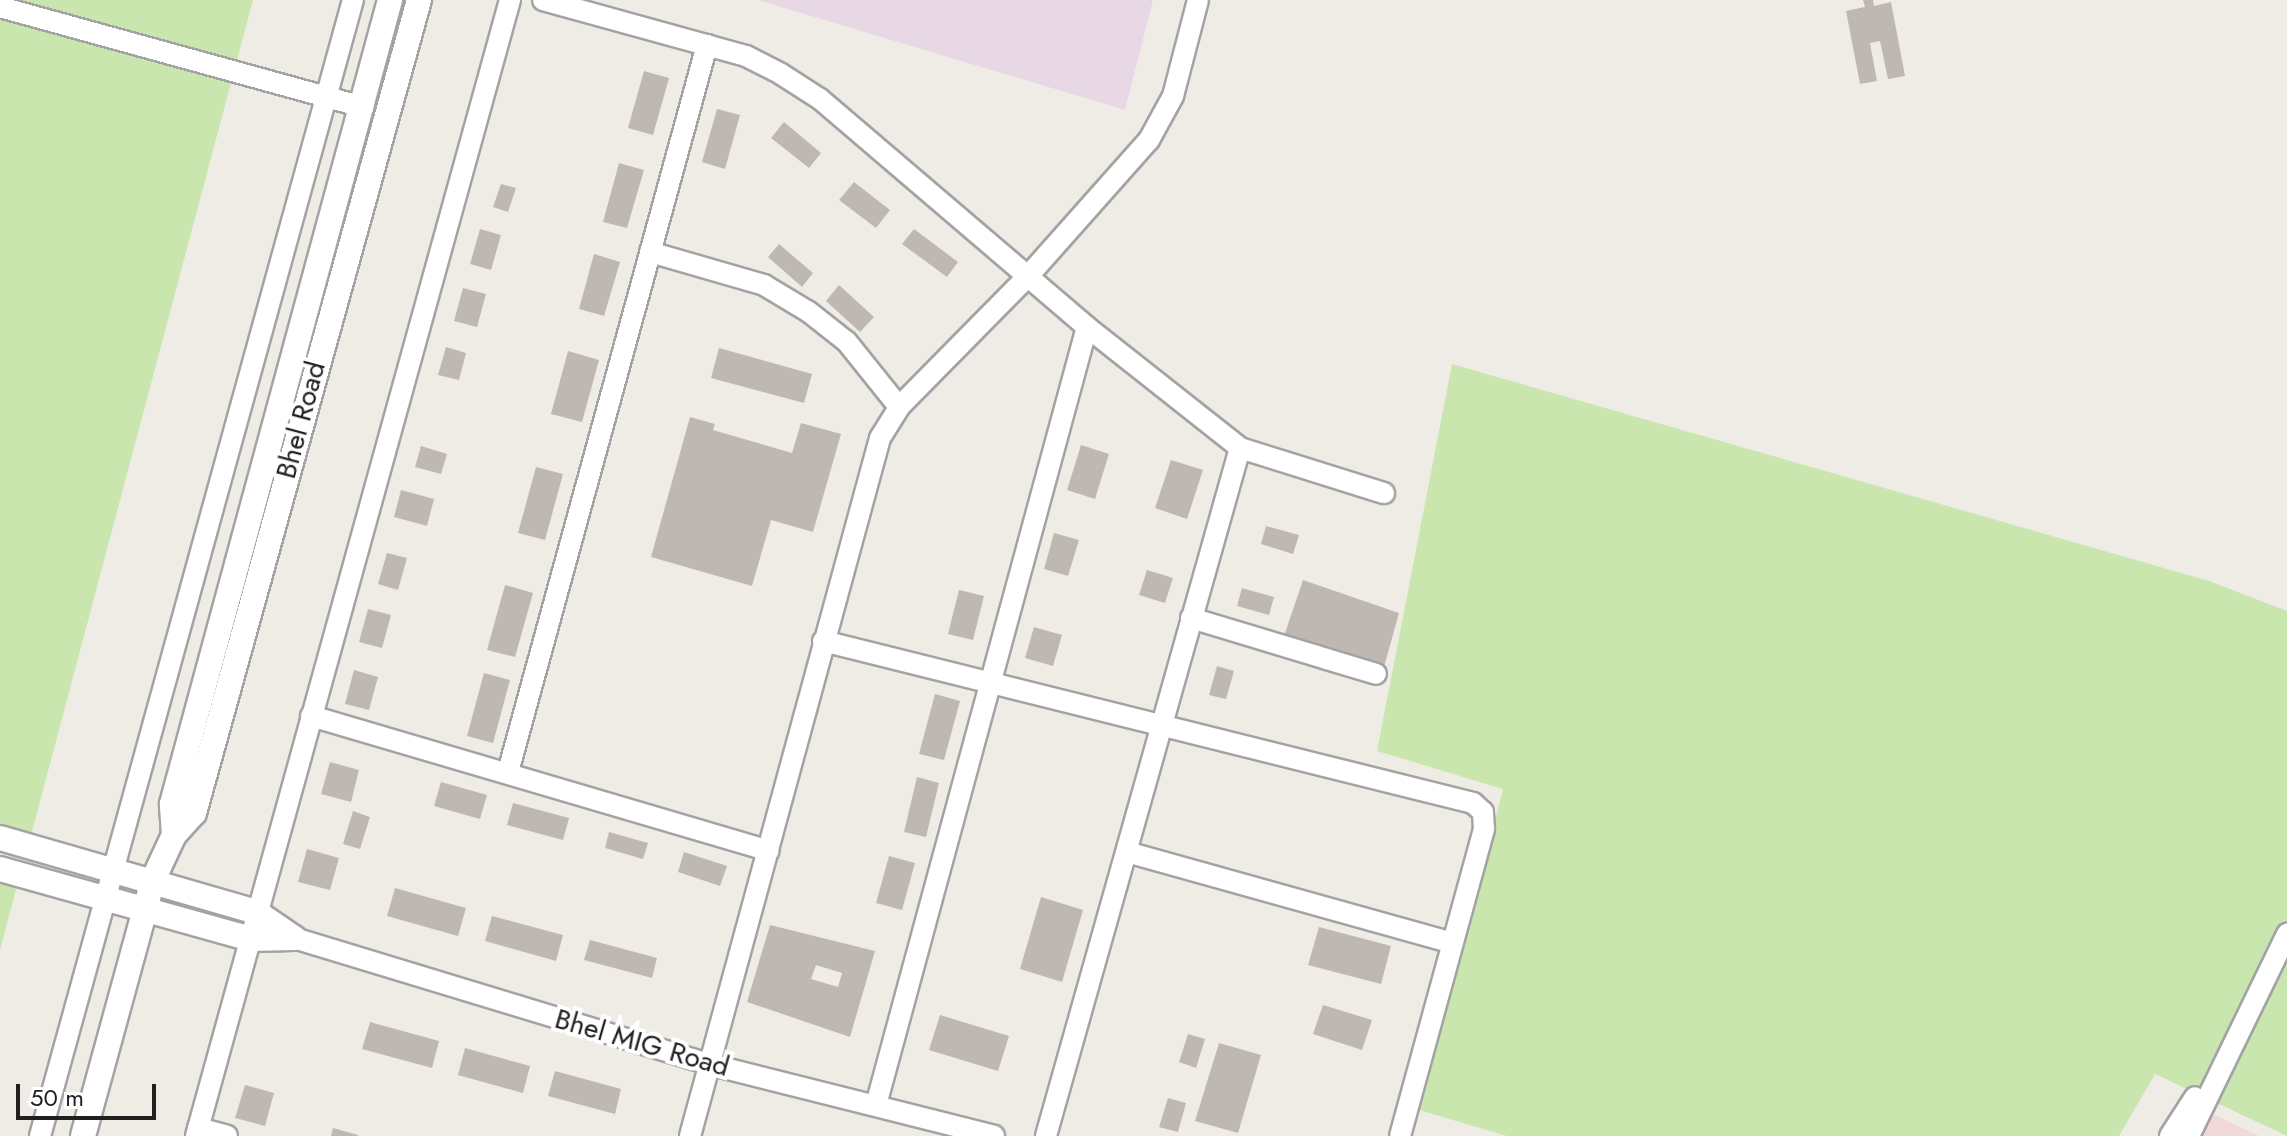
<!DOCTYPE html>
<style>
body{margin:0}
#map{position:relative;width:2287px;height:1136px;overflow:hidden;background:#efece6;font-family:Jost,sans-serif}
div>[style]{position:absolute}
.commercial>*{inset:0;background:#efd8d6}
.industrial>*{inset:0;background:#e8d8e5}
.grass>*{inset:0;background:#c9e6af}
.building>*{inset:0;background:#bfb8b2}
.roads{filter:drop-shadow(2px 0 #a3a3a3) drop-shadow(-2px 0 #a3a3a3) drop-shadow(0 2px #a3a3a3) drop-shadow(0 -2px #a3a3a3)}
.minor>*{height:20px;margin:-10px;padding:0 10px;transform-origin:10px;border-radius:10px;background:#fff}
.tertiary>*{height:24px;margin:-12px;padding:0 12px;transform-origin:12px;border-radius:12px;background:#fff}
span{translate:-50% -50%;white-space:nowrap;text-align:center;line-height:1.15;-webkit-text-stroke:8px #fff;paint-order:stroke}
.street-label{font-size:28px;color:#1f1f1f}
.scale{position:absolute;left:16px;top:1084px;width:140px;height:36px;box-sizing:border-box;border:4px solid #1f1f1f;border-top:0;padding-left:10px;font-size:24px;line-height:28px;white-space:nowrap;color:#1f1f1f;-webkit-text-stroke:6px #fff;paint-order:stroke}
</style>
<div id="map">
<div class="commercial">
<div style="clip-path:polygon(2213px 1114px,2259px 1136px,2200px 1136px)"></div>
</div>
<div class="industrial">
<div style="clip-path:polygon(758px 0,1153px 0,1125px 110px)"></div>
</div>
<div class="grass">
<div style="clip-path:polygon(0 0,253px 0,30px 839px,0 831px)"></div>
<div style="clip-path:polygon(1452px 364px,2209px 581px,2287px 611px,2287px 1136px,2155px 1074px,2119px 1136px,1507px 1136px,1419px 1110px,1503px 789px,1377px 751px)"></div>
<div style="clip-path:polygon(0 869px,20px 874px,0 950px)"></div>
</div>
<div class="building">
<div style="clip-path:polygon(1863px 0,1873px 0,1874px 6px,1891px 2px,1905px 76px,1888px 79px,1880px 41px,1870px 43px,1877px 81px,1860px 84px,1846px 11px,1865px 7px)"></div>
<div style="clip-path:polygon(644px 71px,669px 78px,653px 135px,628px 128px)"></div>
<div style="clip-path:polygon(717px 109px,740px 115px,725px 169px,702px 162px)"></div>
<div style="clip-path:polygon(784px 122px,821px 153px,809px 168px,771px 138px)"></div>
<div style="clip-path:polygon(619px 163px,644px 170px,627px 228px,603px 222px)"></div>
<div style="clip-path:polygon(854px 182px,890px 210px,876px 228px,839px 200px)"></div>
<div style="clip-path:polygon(501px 184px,516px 188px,508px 212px,493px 207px)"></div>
<div style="clip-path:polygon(480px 229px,501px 235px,491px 270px,470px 264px)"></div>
<div style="clip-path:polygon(914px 229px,958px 262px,947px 277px,902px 244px)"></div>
<div style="clip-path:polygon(779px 244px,813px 273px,802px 287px,768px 257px)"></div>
<div style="clip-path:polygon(594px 254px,620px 262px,604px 316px,579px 309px)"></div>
<div style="clip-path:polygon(839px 285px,874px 317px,860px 332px,826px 301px)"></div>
<div style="clip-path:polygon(463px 288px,486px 294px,477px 327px,454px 321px)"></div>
<div style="clip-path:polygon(446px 347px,466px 353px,459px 380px,438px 375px)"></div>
<div style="clip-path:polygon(719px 348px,812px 374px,804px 403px,711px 378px)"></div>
<div style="clip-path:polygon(568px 351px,599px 360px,582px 422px,551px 414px)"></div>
<div style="clip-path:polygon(690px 417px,715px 424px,713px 430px,792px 453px,801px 423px,841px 434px,813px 532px,771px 520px,752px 586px,651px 557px)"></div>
<div style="clip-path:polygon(1081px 445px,1109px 454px,1095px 499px,1067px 490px)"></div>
<div style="clip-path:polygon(421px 446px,447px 454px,441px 474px,415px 467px)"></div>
<div style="clip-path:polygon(1171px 460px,1203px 470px,1187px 519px,1155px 508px)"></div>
<div style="clip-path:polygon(536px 467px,563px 474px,545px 540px,518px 533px)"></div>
<div style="clip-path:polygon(401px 490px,434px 499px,427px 526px,394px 517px)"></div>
<div style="clip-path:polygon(1266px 526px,1299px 535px,1293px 554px,1261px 544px)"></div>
<div style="clip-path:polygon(1054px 533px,1079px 540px,1068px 576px,1044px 569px)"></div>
<div style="clip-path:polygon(387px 553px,407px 558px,398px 590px,378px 584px)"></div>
<div style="clip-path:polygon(1147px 570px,1173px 578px,1165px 603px,1139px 595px)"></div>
<div style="clip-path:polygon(1303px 580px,1399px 613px,1384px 667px,1283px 639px)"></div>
<div style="clip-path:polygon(505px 585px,533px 593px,515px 657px,487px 650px)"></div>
<div style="clip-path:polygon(1242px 588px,1274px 597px,1269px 615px,1237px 606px)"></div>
<div style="clip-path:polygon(959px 590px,984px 596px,973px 640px,948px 634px)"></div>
<div style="clip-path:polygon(368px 609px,391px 615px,382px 648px,359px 642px)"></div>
<div style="clip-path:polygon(1034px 627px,1062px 635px,1053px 666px,1025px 658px)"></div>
<div style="clip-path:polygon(1217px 666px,1234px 671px,1226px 699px,1209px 695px)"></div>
<div style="clip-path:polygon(354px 670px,378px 677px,369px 710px,345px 704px)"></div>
<div style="clip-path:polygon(484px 673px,510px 680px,493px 743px,467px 736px)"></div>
<div style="clip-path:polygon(935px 694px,960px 701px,944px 760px,919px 754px)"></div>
<div style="clip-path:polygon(330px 762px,359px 770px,351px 802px,321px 794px)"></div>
<div style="clip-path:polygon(917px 777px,939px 783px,926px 837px,904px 832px)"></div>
<div style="clip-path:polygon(441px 782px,487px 795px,480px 819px,434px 806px)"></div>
<div style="clip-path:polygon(513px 803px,569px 818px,563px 840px,507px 825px)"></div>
<div style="clip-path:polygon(353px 811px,370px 817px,360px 849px,343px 844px)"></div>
<div style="clip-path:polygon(609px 832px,648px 843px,643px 859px,605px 848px)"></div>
<div style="clip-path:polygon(307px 849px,339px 858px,330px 890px,298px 882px)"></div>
<div style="clip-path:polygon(684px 852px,727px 866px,720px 886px,678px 872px)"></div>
<div style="clip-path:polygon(889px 856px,915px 863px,902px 910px,876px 903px)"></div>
<div style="clip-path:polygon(395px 888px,466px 908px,458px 936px,387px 916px)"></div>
<div style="clip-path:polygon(1041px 897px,1083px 910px,1062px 982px,1020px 969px)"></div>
<div style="clip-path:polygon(492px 916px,563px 935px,556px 961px,485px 941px)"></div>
<div style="clip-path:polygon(evenodd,770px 925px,875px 951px,850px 1037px,747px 1002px,770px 925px,816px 965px,842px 973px,838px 987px,811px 979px,816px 965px)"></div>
<div style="clip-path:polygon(1319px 927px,1391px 946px,1381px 984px,1308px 965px)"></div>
<div style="clip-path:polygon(590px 940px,657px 958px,652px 978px,584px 960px)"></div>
<div style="clip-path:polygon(1323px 1005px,1372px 1020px,1362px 1050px,1313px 1034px)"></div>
<div style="clip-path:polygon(940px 1015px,1009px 1036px,998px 1071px,929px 1050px)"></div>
<div style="clip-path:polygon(370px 1022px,439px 1041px,432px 1068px,362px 1049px)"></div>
<div style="clip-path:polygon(1188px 1034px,1205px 1039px,1196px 1068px,1179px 1062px)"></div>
<div style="clip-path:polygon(1219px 1043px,1261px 1055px,1238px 1133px,1195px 1121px)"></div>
<div style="clip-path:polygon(465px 1048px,530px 1066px,523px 1093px,458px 1075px)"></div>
<div style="clip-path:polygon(555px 1071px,621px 1089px,615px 1114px,548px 1096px)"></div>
<div style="clip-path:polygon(245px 1085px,274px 1093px,265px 1126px,235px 1118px)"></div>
<div style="clip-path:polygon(1168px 1098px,1186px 1103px,1178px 1132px,1159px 1127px)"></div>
<div style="clip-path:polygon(333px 1128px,358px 1135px,358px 1136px,331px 1136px)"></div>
</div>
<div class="roads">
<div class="minor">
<div style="left:543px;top:0;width:211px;rotate:15.4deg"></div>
<div style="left:746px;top:56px;width:39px;rotate:27deg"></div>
<div style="left:781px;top:74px;width:46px;rotate:32.7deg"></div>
<div style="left:820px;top:99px;width:351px;rotate:40.5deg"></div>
<div style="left:1087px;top:327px;width:195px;rotate:38.3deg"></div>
<div style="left:1240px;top:448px;width:715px;rotate:105.75deg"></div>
<div style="left:0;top:7px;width:377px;rotate:15.4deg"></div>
<div style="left:650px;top:252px;width:119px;rotate:16.1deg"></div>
<div style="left:764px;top:285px;width:52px;rotate:31deg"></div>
<div style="left:809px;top:312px;width:48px;rotate:38.3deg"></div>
<div style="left:847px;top:342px;width:83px;rotate:51.3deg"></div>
<div style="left:1240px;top:448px;width:151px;rotate:17.4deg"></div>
<div style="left:1191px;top:618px;width:193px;rotate:16.8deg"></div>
<div style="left:823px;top:641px;width:670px;rotate:13.99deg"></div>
<div style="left:1473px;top:803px;width:13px;rotate:42deg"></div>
<div style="left:1483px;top:812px;width:17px;rotate:87deg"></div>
<div style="left:1484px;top:829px;width:318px;rotate:105.3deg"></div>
<div style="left:311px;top:716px;width:477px;rotate:16.4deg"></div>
<div style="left:508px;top:772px;width:754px;rotate:-74.69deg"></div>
<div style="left:1127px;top:852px;width:338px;rotate:15.6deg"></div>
<div style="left:294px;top:938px;width:433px;rotate:16.9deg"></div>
<div style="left:708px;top:1064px;width:295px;rotate:14.1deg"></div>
<div style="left:876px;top:1105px;width:806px;rotate:-74.83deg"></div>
<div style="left:198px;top:1128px;width:30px;rotate:15deg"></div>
<div style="left:40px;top:1136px;width:1178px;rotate:-74.6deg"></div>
<div style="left:196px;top:1136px;width:1179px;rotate:-74.55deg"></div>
<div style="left:690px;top:1136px;width:723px;rotate:-74.77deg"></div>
<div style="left:880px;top:438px;width:36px;rotate:-58deg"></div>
<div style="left:899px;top:407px;width:185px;rotate:-45.4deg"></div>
<div style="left:1029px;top:275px;width:181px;rotate:-48.4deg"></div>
<div style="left:1149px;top:140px;width:50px;rotate:-61.4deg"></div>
<div style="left:1173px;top:96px;width:99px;rotate:-75.4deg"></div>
<div style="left:2170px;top:1136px;width:46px;rotate:-57.3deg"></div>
<div style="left:2189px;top:1136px;width:225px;rotate:-64.1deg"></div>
</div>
<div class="tertiary">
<div style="left:174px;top:835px;width:31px;rotate:-94deg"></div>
<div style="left:172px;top:804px;width:833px;rotate:-74.83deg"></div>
<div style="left:0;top:838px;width:266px;rotate:16.1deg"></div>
<div style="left:256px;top:912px;width:46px;rotate:34.4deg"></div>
<div style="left:0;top:869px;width:260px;rotate:15.6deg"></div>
<div style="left:250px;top:939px;width:44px;rotate:-1.3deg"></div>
<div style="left:83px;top:1136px;width:265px;rotate:-74.7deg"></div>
<div style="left:153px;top:880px;width:50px;rotate:-65deg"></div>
<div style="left:174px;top:835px;width:30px;rotate:-48deg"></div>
<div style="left:194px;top:813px;width:844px;rotate:-74.53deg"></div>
</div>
</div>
<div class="street-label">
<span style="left:301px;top:420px;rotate:-75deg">Bhel Road</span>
<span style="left:642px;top:1043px;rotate:16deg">Bhel MIG Road</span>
</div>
<div class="scale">50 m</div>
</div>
